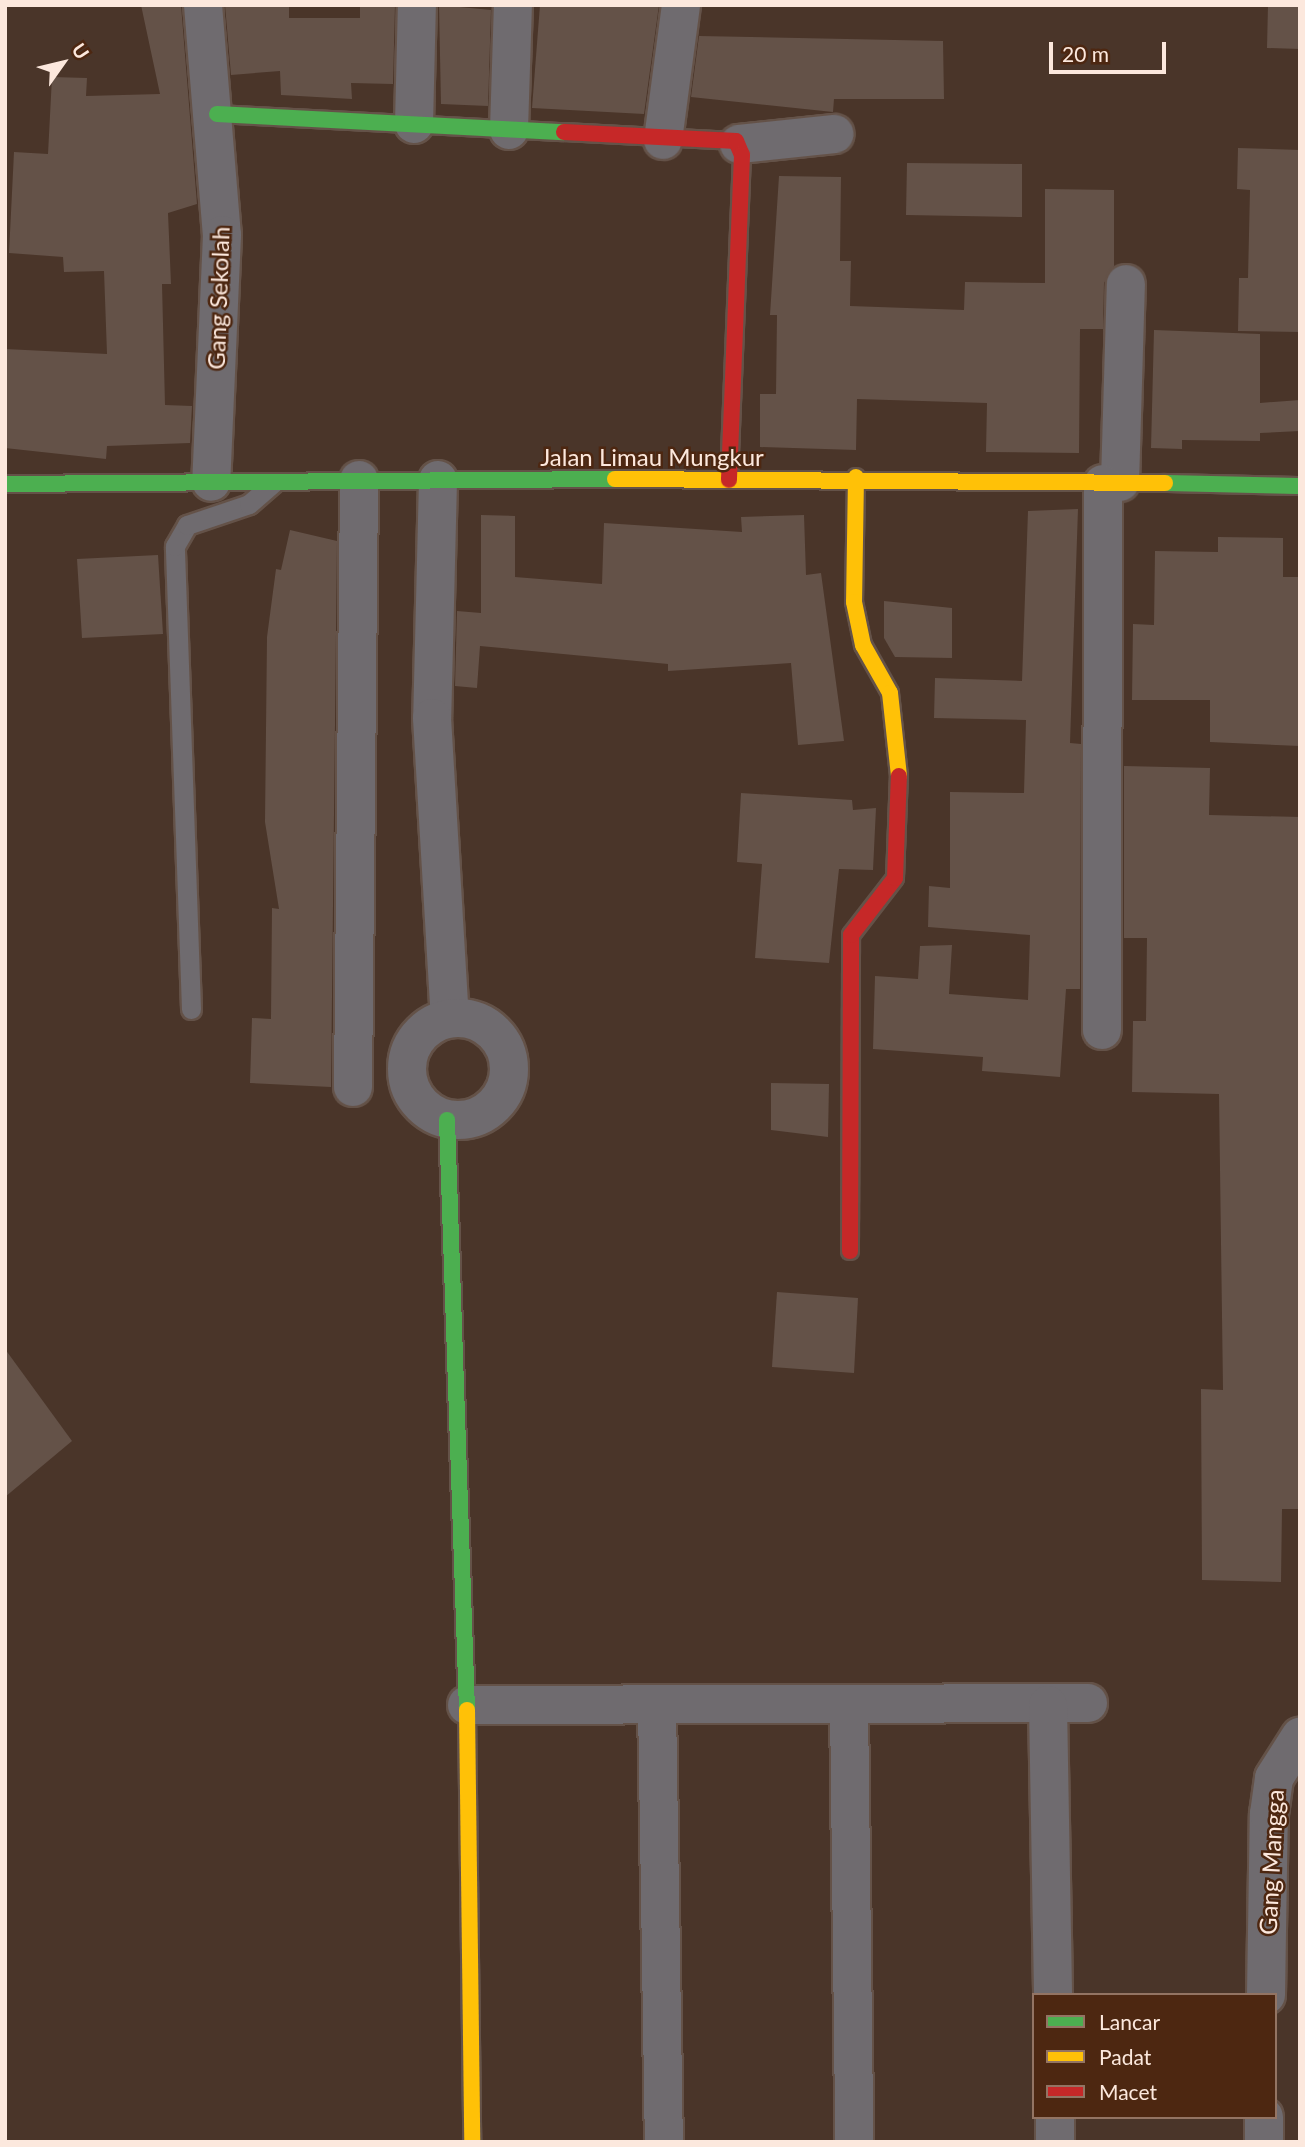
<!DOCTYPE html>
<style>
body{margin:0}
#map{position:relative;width:1305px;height:2147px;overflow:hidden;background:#4a3529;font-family:Lato,sans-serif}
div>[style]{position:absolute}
.building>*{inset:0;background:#645248}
.roads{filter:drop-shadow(2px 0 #645248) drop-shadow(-2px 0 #645248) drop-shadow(0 2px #645248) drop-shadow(0 -2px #645248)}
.lane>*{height:19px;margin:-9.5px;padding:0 9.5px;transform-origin:9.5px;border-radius:9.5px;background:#6f6b6f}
.street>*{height:38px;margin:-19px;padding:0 19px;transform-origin:19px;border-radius:19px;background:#6f6b6f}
.street>.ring{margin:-19px;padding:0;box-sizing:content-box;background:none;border:38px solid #6f6b6f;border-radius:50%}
.fast>*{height:16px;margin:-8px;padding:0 8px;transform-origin:8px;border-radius:8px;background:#4caf50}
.slow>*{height:16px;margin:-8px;padding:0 8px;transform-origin:8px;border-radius:8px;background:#ffc107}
.jam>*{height:16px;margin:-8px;padding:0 8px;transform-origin:8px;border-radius:8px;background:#c62828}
span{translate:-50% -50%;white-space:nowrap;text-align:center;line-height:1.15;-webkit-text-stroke:5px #4d2711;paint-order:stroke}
.street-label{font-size:24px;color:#fce8dd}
.frame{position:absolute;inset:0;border:7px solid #fce8dd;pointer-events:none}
.legend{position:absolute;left:1032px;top:1993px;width:245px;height:126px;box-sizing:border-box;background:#4d2711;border:2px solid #937463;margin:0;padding:9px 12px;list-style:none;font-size:21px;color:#fce8dd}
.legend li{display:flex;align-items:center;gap:14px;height:35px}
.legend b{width:35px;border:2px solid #937463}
.north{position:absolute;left:28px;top:28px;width:70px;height:70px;-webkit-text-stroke:5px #4d2711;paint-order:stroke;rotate:56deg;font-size:19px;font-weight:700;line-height:28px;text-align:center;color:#fce8dd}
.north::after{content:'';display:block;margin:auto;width:24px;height:32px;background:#fce8dd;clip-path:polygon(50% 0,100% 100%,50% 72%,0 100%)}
.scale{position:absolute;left:1049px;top:42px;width:117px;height:32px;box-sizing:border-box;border:4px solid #fce8dd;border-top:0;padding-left:9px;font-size:21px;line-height:24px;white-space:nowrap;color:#fce8dd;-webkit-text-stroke:5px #4d2711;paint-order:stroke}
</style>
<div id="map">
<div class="building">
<div style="clip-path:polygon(141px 5px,181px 5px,197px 204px,168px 213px,171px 284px,162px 284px,165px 405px,192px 406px,190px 443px,107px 446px,106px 459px,5px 448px,5px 349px,107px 354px,104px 271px,64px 272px,63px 257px,9px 253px,14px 152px,48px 154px,52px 77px,87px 78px,86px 96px,160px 94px)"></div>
<div style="clip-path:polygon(225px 5px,289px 5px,289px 18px,360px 18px,360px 5px,395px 5px,393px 84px,351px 83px,352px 99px,281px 95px,280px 71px,231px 75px)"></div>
<div style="clip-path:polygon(439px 5px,491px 10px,488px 106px,441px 104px)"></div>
<div style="clip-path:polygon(540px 5px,659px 5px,644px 114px,532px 108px)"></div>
<div style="clip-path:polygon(1268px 5px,1300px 5px,1300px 49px,1267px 48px)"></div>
<div style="clip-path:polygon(699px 36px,943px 41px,944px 99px,834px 99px,833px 112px,691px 97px)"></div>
<div style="clip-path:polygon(1238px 148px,1300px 150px,1300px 332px,1238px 331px,1239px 278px,1248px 278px,1250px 190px,1237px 189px)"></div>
<div style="clip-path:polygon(907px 163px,1022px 164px,1022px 217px,906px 215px)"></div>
<div style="clip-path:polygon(779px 176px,841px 177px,840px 261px,851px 261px,850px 306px,964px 310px,965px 282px,1045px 283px,1045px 189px,1114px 190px,1114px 266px,1104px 283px,1103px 329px,1080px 329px,1079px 453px,986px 452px,987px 403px,857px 399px,856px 450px,760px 447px,760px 394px,776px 394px,777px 315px,770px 315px)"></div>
<div style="clip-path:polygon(1154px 330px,1260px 334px,1260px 403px,1300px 400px,1300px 431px,1260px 433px,1260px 441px,1182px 440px,1182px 449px,1151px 448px)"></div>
<div style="clip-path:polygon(1078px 509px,1070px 743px,1081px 744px,1080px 989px,1066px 989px,1060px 1077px,982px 1071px,983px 1057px,873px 1049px,875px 976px,918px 979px,920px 946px,952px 945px,949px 994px,1028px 1000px,1030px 935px,928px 927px,929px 886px,950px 888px,950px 792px,1024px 793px,1026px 720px,934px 718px,935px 678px,1022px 681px,1028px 511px)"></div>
<div style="clip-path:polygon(481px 515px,515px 516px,515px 577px,602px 584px,604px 523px,742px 532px,741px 517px,804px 515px,806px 575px,821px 573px,844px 741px,798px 745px,791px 663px,668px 671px,668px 664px,480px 646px,477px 688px,455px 686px,457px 611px,481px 613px)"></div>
<div style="clip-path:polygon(290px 530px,337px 541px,331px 1087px,250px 1083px,252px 1018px,271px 1019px,272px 908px,279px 909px,265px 822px,267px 637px,276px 569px,281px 570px)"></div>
<div style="clip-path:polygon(1218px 537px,1283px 538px,1283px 577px,1300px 577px,1300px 746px,1210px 742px,1210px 700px,1132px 700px,1133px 624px,1154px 625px,1155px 551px,1218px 552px)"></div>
<div style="clip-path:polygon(158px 555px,163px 634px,82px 638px,77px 559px)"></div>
<div style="clip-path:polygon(884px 601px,952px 608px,952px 658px,895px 657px,884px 638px)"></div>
<div style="clip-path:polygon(1124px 766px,1210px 768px,1209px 815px,1300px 817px,1300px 1454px,1298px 1509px,1282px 1509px,1281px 1582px,1202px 1580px,1201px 1389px,1223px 1390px,1219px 1094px,1132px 1092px,1133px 1021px,1146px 1021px,1147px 938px,1124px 938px)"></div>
<div style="clip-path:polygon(741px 793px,852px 800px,853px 810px,876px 808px,873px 870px,839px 869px,829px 963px,755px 958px,762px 864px,737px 862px)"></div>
<div style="clip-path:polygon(771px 1083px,829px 1084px,828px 1137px,771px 1130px)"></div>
<div style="clip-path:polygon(777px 1292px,858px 1298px,854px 1373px,772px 1367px)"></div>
<div style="clip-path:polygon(5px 1349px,72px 1441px,5px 1497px)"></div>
</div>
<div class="roads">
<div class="lane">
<div style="left:191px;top:1009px;width:463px;rotate:-92deg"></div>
<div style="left:175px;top:546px;width:24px;rotate:-60deg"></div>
<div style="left:187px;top:525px;width:65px;rotate:-18.7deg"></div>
<div style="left:249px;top:504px;width:32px;rotate:-41deg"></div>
</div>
<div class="street">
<div style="left:203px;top:5px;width:231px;rotate:85.3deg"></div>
<div style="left:222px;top:235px;width:247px;rotate:92.5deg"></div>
<div style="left:414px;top:124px;width:119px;rotate:-88.6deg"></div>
<div style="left:509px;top:130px;width:125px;rotate:-88.2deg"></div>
<div style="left:663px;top:140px;width:136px;rotate:-82.4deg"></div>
<div style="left:739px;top:144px;width:96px;rotate:-6deg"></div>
<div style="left:438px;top:480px;width:238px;rotate:91.4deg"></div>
<div style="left:432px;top:718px;width:301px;rotate:86.6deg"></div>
<div style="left:1120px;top:482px;width:198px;rotate:-88.3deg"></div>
<div class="ring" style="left:407px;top:1018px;width:64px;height:64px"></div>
<div style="left:1102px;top:1030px;width:546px;rotate:-89.9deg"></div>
<div style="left:353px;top:1087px;width:607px;rotate:-89.43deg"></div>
<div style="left:657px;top:1704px;width:438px;rotate:89.1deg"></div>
<div style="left:849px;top:1704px;width:438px;rotate:89.3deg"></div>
<div style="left:467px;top:1705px;width:621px;rotate:-0.18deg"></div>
<div style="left:1048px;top:1705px;width:290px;rotate:89deg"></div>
<div style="left:1266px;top:1995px;width:181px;rotate:-89.1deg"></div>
<div style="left:1269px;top:1814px;width:36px;rotate:-82deg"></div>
<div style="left:1274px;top:1778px;width:49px;rotate:-57.6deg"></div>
<div style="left:1055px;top:2117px;width:25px;rotate:90deg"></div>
<div style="left:1264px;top:2142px;width:25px;rotate:-90deg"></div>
</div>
<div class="fast">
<div style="left:217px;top:114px;width:347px;rotate:3deg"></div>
<div style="left:1165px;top:483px;width:135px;rotate:1.3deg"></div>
<div style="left:5px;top:484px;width:610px;rotate:-0.47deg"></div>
<div style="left:447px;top:1120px;width:590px;rotate:88.06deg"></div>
</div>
<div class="slow">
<div style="left:856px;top:477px;width:125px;rotate:90.9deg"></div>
<div style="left:854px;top:602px;width:44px;rotate:78.2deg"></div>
<div style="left:863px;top:645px;width:55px;rotate:60.6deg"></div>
<div style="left:890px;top:693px;width:83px;rotate:83.8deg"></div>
<div style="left:615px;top:479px;width:550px;rotate:0.42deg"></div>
<div style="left:467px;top:1710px;width:432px;rotate:89.3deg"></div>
</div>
<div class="jam">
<div style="left:564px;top:132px;width:172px;rotate:3deg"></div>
<div style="left:736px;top:141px;width:15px;rotate:67deg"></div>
<div style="left:742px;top:155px;width:325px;rotate:92.3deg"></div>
<div style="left:850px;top:1251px;width:316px;rotate:-89.8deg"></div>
<div style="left:851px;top:935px;width:72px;rotate:-52.3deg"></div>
<div style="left:895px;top:878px;width:102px;rotate:-87.8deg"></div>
</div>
</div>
<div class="street-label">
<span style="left:218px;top:298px;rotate:-88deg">Gang Sekolah</span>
<span style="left:652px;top:457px">Jalan Limau Mungkur</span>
<span style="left:1271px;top:1862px;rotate:-87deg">Gang Mangga</span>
</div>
<div class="frame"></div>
<ul class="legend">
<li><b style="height:9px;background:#4caf50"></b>Lancar</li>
<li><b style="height:9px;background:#ffc107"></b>Padat</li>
<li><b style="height:9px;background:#c62828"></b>Macet</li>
</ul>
<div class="north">U</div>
<div class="scale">20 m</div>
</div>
